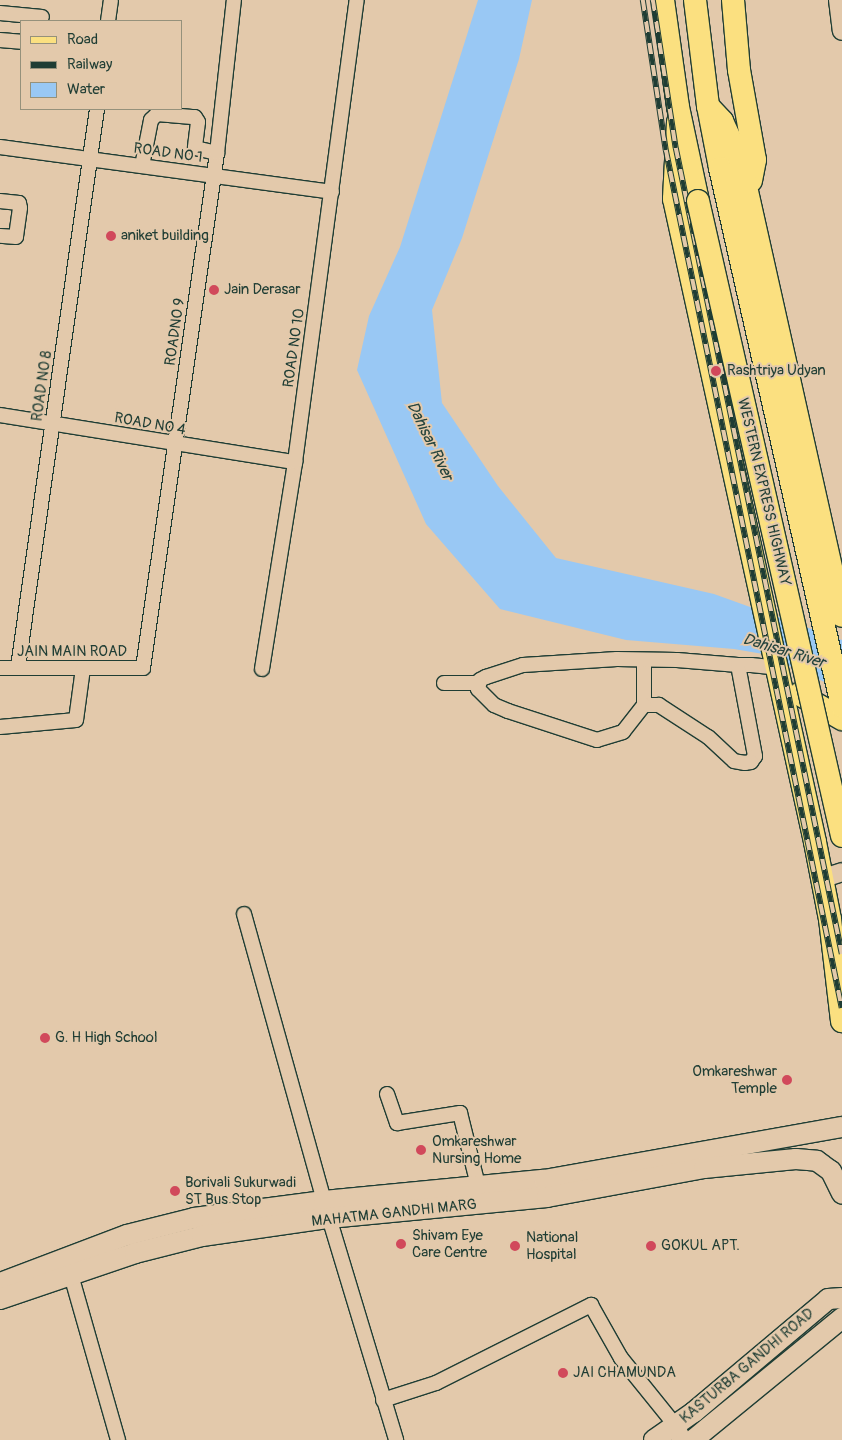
<!DOCTYPE html>
<style>
body{margin:0}
#map{position:relative;width:842px;height:1440px;overflow:hidden;background:#e3c9ab;font-family:Pangolin,sans-serif}
div>[style]{position:absolute}
.water>*{inset:0;background:#99c8f4}
.roads{filter:drop-shadow(1px 0 #1f3d34) drop-shadow(-1px 0 #1f3d34) drop-shadow(0 1px #1f3d34) drop-shadow(0 -1px #1f3d34)}
.minor>*{height:14px;margin:-7px;padding:0 7px;transform-origin:7px;border-radius:7px;background:#e3c9ab}
.tertiary>*{height:18px;margin:-9px;padding:0 9px;transform-origin:9px;border-radius:9px;background:#e3c9ab}
.secondary>*{height:20px;margin:-10px;padding:0 10px;transform-origin:10px;border-radius:10px;background:#e3c9ab}
.primary>*{height:22px;margin:-11px;padding:0 11px;transform-origin:11px;border-radius:11px;background:#fbe080}
.trunk>*{height:22px;margin:-11px;padding:0 11px;transform-origin:11px;border-radius:11px;background:#fbe080}
.rail>*{height:5.5px;margin-top:-2.75px;transform-origin:0;background:repeating-linear-gradient(90deg,#e3c9ab 0 11px,#1f3d34 0 22px);box-sizing:border-box;border-block:1px solid #1f3d34}
.bridges{filter:drop-shadow(1px 0 #1f3d34) drop-shadow(-1px 0 #1f3d34) drop-shadow(0 1px #1f3d34) drop-shadow(0 -1px #1f3d34)}
.trunk-bridge>*{height:22px;margin:-11px;padding:0 11px;transform-origin:11px;border-radius:11px;background:#fbe080}
.dots>*{width:14px;height:14px;translate:-50% -50%;box-sizing:border-box;border:2px solid #e3c9ab;border-radius:50%}
span{translate:-50% -50%;white-space:nowrap;text-align:center;line-height:1.15;-webkit-text-stroke:4px #e3c9ab;paint-order:stroke}
.street-label{font-size:15px;color:#1f3d34}
.poi-label{font-size:15px;color:#1f3d34}
.left{translate:0 -50%;text-align:left}
.right{translate:-100% -50%;text-align:right}
.water-label{font-size:16px;color:#25443e;font-style:italic}
.legend{position:absolute;left:20px;top:20px;width:162px;height:90px;box-sizing:border-box;background:#e3c9ab;border:1px solid #95917b;margin:0;padding:6px 9px;list-style:none;font-size:15px;color:#1f3d34}
.legend li{display:flex;align-items:center;gap:10px;height:25px}
.legend b{width:25px;border:1px solid #95917b}
</style>
<div id="map">
<div class="water">
<div style="clip-path:polygon(478px 0,532px 0,519px 59px,462px 238px,432px 310px,442px 403px,498px 486px,556px 558px,714px 594px,842px 640px,842px 690px,763px 654px,734px 649px,626px 640px,500px 609px,426px 524px,357px 370px,369px 316px,400px 247px)"></div>
</div>
<div class="roads">
<div class="minor">
<div style="left:0;top:13px;width:42px;rotate:5.4deg"></div>
<div style="left:108px;top:21px;width:21px;rotate:-82deg"></div>
<div style="left:0;top:40px;width:21px;rotate:5deg"></div>
<div style="left:0;top:147px;width:335px;rotate:7.7deg"></div>
<div style="left:142px;top:166px;width:47px;rotate:-78.9deg"></div>
<div style="left:151px;top:120px;width:8px;rotate:-45deg"></div>
<div style="left:157px;top:114px;width:38px;rotate:5deg"></div>
<div style="left:195px;top:117px;width:6px;rotate:59deg"></div>
<div style="left:198px;top:122px;width:26px;rotate:97deg"></div>
<div style="left:195px;top:148px;width:23px;rotate:13deg"></div>
<div style="left:0;top:201px;width:19px;rotate:6deg"></div>
<div style="left:19px;top:203px;width:5px;rotate:79deg"></div>
<div style="left:20px;top:208px;width:29px;rotate:98deg"></div>
<div style="left:16px;top:237px;width:16px;rotate:-176deg"></div>
<div style="left:0;top:415px;width:299px;rotate:9.1deg"></div>
<div style="left:644px;top:660px;width:45px;rotate:90deg"></div>
<div style="left:738px;top:665px;width:93px;rotate:79.4deg"></div>
<div style="left:755px;top:756px;width:7px;rotate:124deg"></div>
<div style="left:751px;top:762px;width:6px;rotate:171deg"></div>
<div style="left:745px;top:763px;width:11px;rotate:-170deg"></div>
<div style="left:734px;top:761px;width:35px;rotate:-137deg"></div>
<div style="left:708px;top:737px;width:59px;rotate:-146.9deg"></div>
<div style="left:659px;top:705px;width:15px;rotate:180deg"></div>
<div style="left:644px;top:705px;width:34px;rotate:128deg"></div>
<div style="left:623px;top:732px;width:27px;rotate:163deg"></div>
<div style="left:597px;top:740px;width:94px;rotate:-162deg"></div>
<div style="left:508px;top:711px;width:15px;rotate:-157deg"></div>
<div style="left:494px;top:705px;width:23px;rotate:-135deg"></div>
<div style="left:478px;top:689px;width:9px;rotate:-77deg"></div>
<div style="left:480px;top:680px;width:7px;rotate:-27deg"></div>
<div style="left:486px;top:677px;width:39px;rotate:-18deg"></div>
<div style="left:523px;top:665px;width:94px;rotate:-3.7deg"></div>
<div style="left:617px;top:659px;width:60px;rotate:1deg"></div>
<div style="left:677px;top:660px;width:61px;rotate:4.7deg"></div>
<div style="left:738px;top:665px;width:13px"></div>
<div style="left:751px;top:665px;width:27px;rotate:6deg"></div>
<div style="left:18px;top:667px;width:564px;rotate:-81.94deg"></div>
<div style="left:0;top:668px;width:143px"></div>
<div style="left:143px;top:668px;width:520px;rotate:-81.82deg"></div>
<div style="left:217px;top:153px;width:154px;rotate:-83.7deg"></div>
<div style="left:262px;top:669px;width:210px;rotate:-80.9deg"></div>
<div style="left:295px;top:462px;width:466px;rotate:-82.4deg"></div>
<div style="left:444px;top:683px;width:34px"></div>
<div style="left:0;top:727px;width:76px;rotate:-5.3deg"></div>
<div style="left:76px;top:720px;width:52px;rotate:-82.3deg"></div>
<div style="left:244px;top:914px;width:298px;rotate:74.4deg"></div>
<div style="left:324px;top:1201px;width:250px;rotate:73.2deg"></div>
<div style="left:387px;top:1094px;width:31px;rotate:71deg"></div>
<div style="left:397px;top:1123px;width:64px;rotate:-9deg"></div>
<div style="left:460px;top:1113px;width:78px;rotate:76deg"></div>
<div style="left:69px;top:1268px;width:179px;rotate:74.1deg"></div>
<div style="left:383px;top:1400px;width:56px;rotate:-17.8deg"></div>
<div style="left:436px;top:1383px;width:174px;rotate:-26.7deg"></div>
<div style="left:591px;top:1305px;width:61px;rotate:60.5deg"></div>
<div style="left:621px;top:1358px;width:86px;rotate:51.1deg"></div>
</div>
<div class="tertiary">
<div style="left:838px;top:0;width:31px;rotate:83deg"></div>
<div style="left:821px;top:879px;width:22px;rotate:-18deg"></div>
<div style="left:675px;top:1425px;width:17px;rotate:65deg"></div>
</div>
<div class="secondary">
<div style="left:0;top:1283px;width:136px;rotate:-20.7deg"></div>
<div style="left:127px;top:1235px;width:69px;rotate:-14.2deg"></div>
<div style="left:194px;top:1218px;width:131px;rotate:-7.5deg"></div>
<div style="left:324px;top:1201px;width:221px;rotate:-5.5deg"></div>
<div style="left:544px;top:1180px;width:303px;rotate:-10.1deg"></div>
<div style="left:0;top:1299px;width:143px;rotate:-18.8deg"></div>
<div style="left:135px;top:1253px;width:69px;rotate:-14.2deg"></div>
<div style="left:202px;top:1236px;width:128px;rotate:-8.1deg"></div>
<div style="left:329px;top:1218px;width:219px;rotate:-5.5deg"></div>
<div style="left:547px;top:1197px;width:160px;rotate:-10.5deg"></div>
<div style="left:704px;top:1168px;width:92px;rotate:-5.6deg"></div>
<div style="left:796px;top:1159px;width:21px;rotate:5deg"></div>
<div style="left:817px;top:1161px;width:17px;rotate:36deg"></div>
<div style="left:831px;top:1171px;width:25px;rotate:64deg"></div>
<div style="left:654px;top:1440px;width:49px;rotate:-35deg"></div>
<div style="left:694px;top:1412px;width:175px;rotate:-40.1deg"></div>
<div style="left:828px;top:1299px;width:14px;rotate:-4deg"></div>
<div style="left:693px;top:1440px;width:193px;rotate:-39.3deg"></div>
</div>
<div class="primary">
<div style="left:733px;top:0;width:70px;rotate:85.1deg"></div>
<div style="left:739px;top:70px;width:91px;rotate:79.9deg"></div>
<div style="left:755px;top:160px;width:21px;rotate:101deg"></div>
<div style="left:708px;top:106px;width:21px;rotate:47deg"></div>
<div style="left:722px;top:121px;width:43px;rotate:65.2deg"></div>
<div style="left:740px;top:160px;width:467px;rotate:77.4deg"></div>
<div style="left:678px;top:122px;width:77px;rotate:93deg"></div>
<div style="left:674px;top:199px;width:658px;rotate:77.63deg"></div>
<div style="left:815px;top:842px;width:78px;rotate:79deg"></div>
<div style="left:830px;top:919px;width:103px;rotate:83.3deg"></div>
<div style="left:799px;top:694px;width:50px;rotate:30.2deg"></div>
</div>
<div class="trunk">
<div style="left:663px;top:0;width:108px;rotate:82deg"></div>
<div style="left:678px;top:107px;width:96px;rotate:78deg"></div>
<div style="left:695px;top:0;width:107px;rotate:83deg"></div>
<div style="left:708px;top:106px;width:63px;rotate:79deg"></div>
<div style="left:720px;top:168px;width:552px;rotate:77.22deg"></div>
</div>
</div>
<div class="rail">
<div style="left:643px;top:0;width:152px;rotate:81.3deg"></div>
<div style="left:666px;top:150px;width:876px;rotate:78.41deg"></div>
<div style="left:653px;top:0;width:150px;rotate:81.2deg"></div>
<div style="left:676px;top:148px;width:823px;rotate:78.36deg"></div>
</div>
<div class="bridges">
<div class="trunk-bridge">
<div style="left:698px;top:201px;width:651px;rotate:77.22deg"></div>
</div>
</div>
<div class="dots">
<div style="left:111px;top:236px;background:#d1495b"></div>
<div style="left:214px;top:290px;background:#d1495b"></div>
<div style="left:716px;top:371px;background:#d1495b"></div>
<div style="left:45px;top:1038px;background:#d1495b"></div>
<div style="left:787px;top:1080px;background:#d1495b"></div>
<div style="left:421px;top:1150px;background:#d1495b"></div>
<div style="left:175px;top:1191px;background:#d1495b"></div>
<div style="left:401px;top:1244px;background:#d1495b"></div>
<div style="left:515px;top:1246px;background:#d1495b"></div>
<div style="left:651px;top:1246px;background:#d1495b"></div>
<div style="left:563px;top:1373px;background:#d1495b"></div>
</div>
<div class="street-label">
<span style="left:168px;top:153px;rotate:8deg">ROAD NO 1</span>
<span style="left:175px;top:332px;rotate:-82deg">ROADNO 9</span>
<span style="left:294px;top:348px;rotate:-82deg">ROAD NO 10</span>
<span style="left:42px;top:386px;rotate:-82deg">ROAD NO 8</span>
<span style="left:150px;top:424px;rotate:10deg">ROAD NO 4</span>
<span style="left:764px;top:492px;rotate:77deg">WESTERN EXPRESS HIGHWAY</span>
<span style="left:72px;top:652px">JAIN MAIN ROAD</span>
<span style="left:394px;top:1213px;rotate:-6deg">MAHATMA GANDHI MARG</span>
<span style="left:747px;top:1366px;rotate:-40deg">KASTURBA GANDHI ROAD</span>
</div>
<div class="poi-label">
<span class="left" style="left:121px;top:236px">aniket building</span>
<span class="left" style="left:224px;top:290px">Jain Derasar</span>
<span class="left" style="left:727px;top:371px">Rashtriya Udyan</span>
<span class="left" style="left:55px;top:1038px">G. H High School</span>
<span class="right" style="left:777px;top:1080px">Omkareshwar<br>Temple</span>
<span class="left" style="left:432px;top:1150px">Omkareshwar<br>Nursing Home</span>
<span class="left" style="left:185px;top:1191px">Borivali Sukurwadi<br>ST Bus Stop</span>
<span class="left" style="left:412px;top:1244px">Shivam Eye<br>Care Centre</span>
<span class="left" style="left:526px;top:1246px">National<br>Hospital</span>
<span class="left" style="left:661px;top:1246px">GOKUL APT.</span>
<span class="left" style="left:573px;top:1373px">JAI CHAMUNDA</span>
</div>
<div class="water-label">
<span style="left:430px;top:441px;rotate:64deg">Dahisar River</span>
<span style="left:784px;top:651px;rotate:17deg">Dahisar River</span>
</div>
<ul class="legend">
<li><b style="height:6px;background:#fbe080"></b>Road</li>
<li><b style="height:6px;background:#1f3d34"></b>Railway</li>
<li><b style="height:14px;background:#99c8f4"></b>Water</li>
</ul>
</div>
